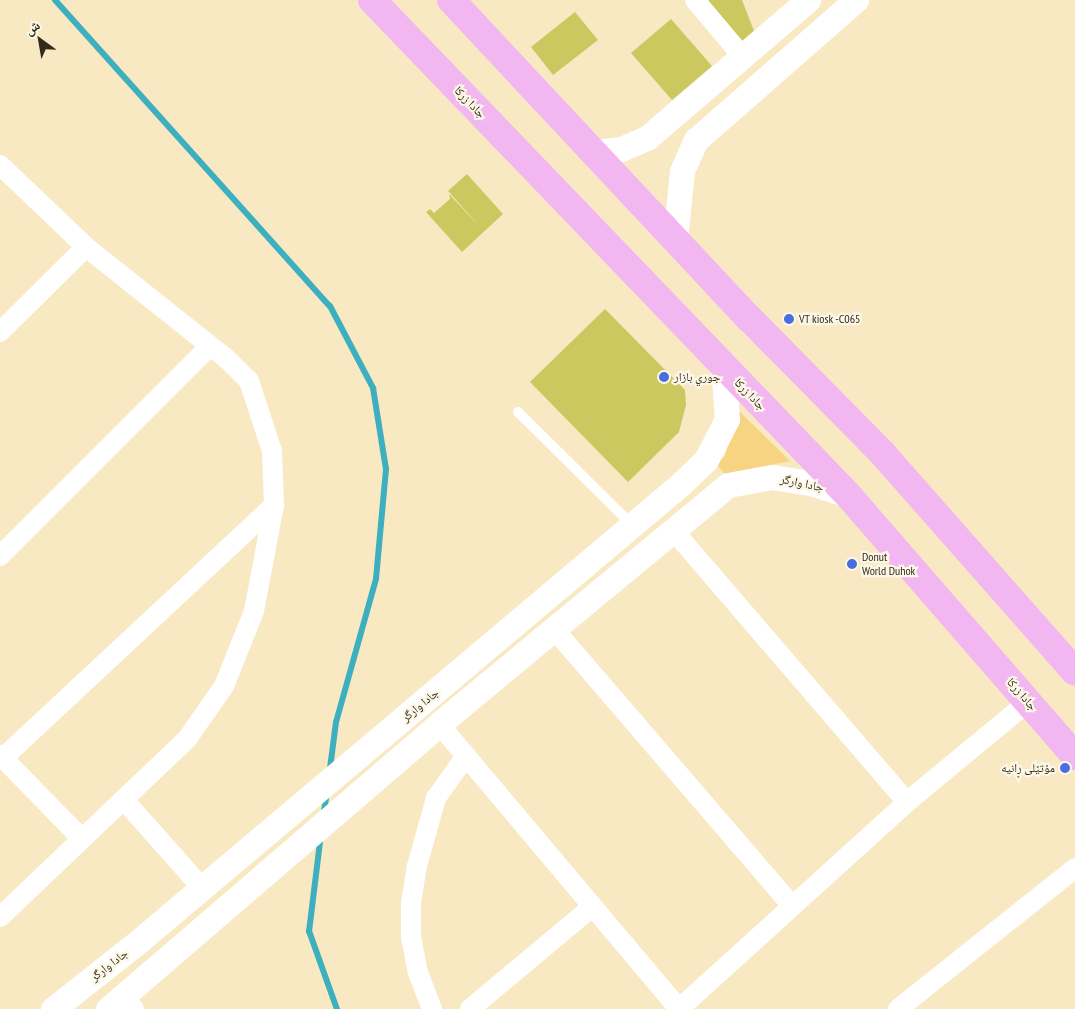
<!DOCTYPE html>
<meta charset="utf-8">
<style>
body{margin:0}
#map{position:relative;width:1075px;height:1009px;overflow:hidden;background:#f8e9c3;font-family:"PT Sans Narrow","Noto Naskh Arabic",sans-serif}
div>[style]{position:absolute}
.green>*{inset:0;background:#f6d482}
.stream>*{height:6px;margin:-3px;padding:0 3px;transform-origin:3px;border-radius:3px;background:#3dafbe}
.building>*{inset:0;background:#cac85f}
.service>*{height:10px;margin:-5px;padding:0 5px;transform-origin:5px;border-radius:5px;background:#fff}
.minor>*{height:20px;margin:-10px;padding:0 10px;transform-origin:10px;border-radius:10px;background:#fff}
.tertiary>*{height:25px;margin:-12.5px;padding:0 12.5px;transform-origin:12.5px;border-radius:12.5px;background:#fff}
.primary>*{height:28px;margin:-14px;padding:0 14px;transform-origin:14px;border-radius:14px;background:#f2b7f1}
.dots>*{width:14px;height:14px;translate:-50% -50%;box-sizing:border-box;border:2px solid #fdf7e8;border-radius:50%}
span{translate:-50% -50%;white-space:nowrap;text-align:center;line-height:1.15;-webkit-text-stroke:4.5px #fdf7e8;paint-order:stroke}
.street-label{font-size:12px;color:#312b1c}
.poi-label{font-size:12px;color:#312b1c}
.left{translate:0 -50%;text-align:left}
.right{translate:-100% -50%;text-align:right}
.north{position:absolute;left:15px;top:15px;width:50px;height:50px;-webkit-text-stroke:4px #fdf7e8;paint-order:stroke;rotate:328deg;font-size:14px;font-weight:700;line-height:20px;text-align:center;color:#312b1c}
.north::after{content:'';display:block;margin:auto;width:18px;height:22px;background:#312b1c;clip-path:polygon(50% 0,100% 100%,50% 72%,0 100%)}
</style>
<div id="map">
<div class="green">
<div style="clip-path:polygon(738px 410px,790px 461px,737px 472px,729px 479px,716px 464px,725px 456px)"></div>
</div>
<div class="stream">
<div style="left:55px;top:0;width:411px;rotate:48.1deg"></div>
<div style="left:330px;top:306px;width:93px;rotate:62.3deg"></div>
<div style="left:373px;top:388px;width:82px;rotate:80.9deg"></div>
<div style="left:386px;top:469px;width:110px;rotate:95.2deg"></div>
<div style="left:376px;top:579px;width:148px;rotate:105.6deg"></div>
<div style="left:336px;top:722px;width:46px;rotate:97.4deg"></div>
<div style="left:324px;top:811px;width:13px;rotate:-81deg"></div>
<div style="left:320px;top:842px;width:90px;rotate:97deg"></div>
<div style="left:309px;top:931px;width:83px;rotate:70.3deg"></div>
</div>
<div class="building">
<div style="clip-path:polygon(701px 0,742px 0,754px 31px,741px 42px)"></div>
<div style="clip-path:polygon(575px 12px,598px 40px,553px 75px,531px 47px)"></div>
<div style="clip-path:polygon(671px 19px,712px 66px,672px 100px,631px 53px)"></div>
<div style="clip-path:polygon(467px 174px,503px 214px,462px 252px,426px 212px,430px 209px,434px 213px,450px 199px,449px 194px,482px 229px,448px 191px)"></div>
<div style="clip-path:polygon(605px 309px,685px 390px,686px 405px,679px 432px,628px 482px,530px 382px)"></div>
</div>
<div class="service">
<div style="left:518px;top:412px;width:162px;rotate:44.7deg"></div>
</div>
<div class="minor">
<div style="left:695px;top:0;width:75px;rotate:49.9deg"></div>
<div style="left:0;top:165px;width:119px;rotate:43.6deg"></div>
<div style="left:86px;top:247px;width:181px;rotate:38.5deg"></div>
<div style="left:228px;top:360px;width:30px;rotate:45deg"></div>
<div style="left:249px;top:381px;width:74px;rotate:71.8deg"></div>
<div style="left:272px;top:451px;width:54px;rotate:87.9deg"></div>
<div style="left:274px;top:505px;width:108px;rotate:100.7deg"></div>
<div style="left:254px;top:611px;width:81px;rotate:111.8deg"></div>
<div style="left:224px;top:686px;width:65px;rotate:124.9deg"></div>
<div style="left:187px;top:739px;width:258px;rotate:136.4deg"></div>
<div style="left:0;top:332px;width:121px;rotate:-44.7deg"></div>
<div style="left:673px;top:530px;width:359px;rotate:49.3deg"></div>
<div style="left:0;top:556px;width:297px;rotate:-45deg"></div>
<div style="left:554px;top:629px;width:365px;rotate:49.3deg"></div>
<div style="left:439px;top:724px;width:373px;rotate:49.9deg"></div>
<div style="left:0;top:755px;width:116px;rotate:45.7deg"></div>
<div style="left:3px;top:758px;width:371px;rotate:-43deg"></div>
<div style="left:124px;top:800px;width:118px;rotate:48.4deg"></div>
<div style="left:124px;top:996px;width:16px;rotate:52deg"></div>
<div style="left:432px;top:1009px;width:39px;rotate:-111deg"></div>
<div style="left:418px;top:973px;width:37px;rotate:-101deg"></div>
<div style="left:411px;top:937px;width:34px;rotate:-90deg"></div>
<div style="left:411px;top:903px;width:37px;rotate:-81deg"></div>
<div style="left:417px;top:866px;width:71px;rotate:-74.4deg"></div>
<div style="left:436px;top:798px;width:52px;rotate:-54.5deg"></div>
<div style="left:470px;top:1009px;width:160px;rotate:-39.9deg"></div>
<div style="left:679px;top:1009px;width:308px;rotate:-42.2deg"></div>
<div style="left:907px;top:802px;width:157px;rotate:-39.6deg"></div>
<div style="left:898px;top:1009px;width:226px;rotate:-38.5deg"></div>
</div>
<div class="tertiary">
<div style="left:594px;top:152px;width:27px;rotate:-6deg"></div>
<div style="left:621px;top:149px;width:28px;rotate:-23deg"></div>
<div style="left:647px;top:138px;width:212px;rotate:-40.6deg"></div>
<div style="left:675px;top:239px;width:68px;rotate:-84.1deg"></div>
<div style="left:682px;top:171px;width:34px;rotate:-66deg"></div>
<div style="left:696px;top:140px;width:213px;rotate:-41.2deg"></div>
<div style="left:53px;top:1009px;width:110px;rotate:-38.3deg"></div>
<div style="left:139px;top:941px;width:710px;rotate:-40.15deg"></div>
<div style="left:682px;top:483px;width:33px;rotate:-44deg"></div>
<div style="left:706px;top:460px;width:46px;rotate:-62.9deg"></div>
<div style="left:727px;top:419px;width:53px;rotate:-94.3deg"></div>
<div style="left:108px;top:1009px;width:437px;rotate:-40.7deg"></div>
<div style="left:439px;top:724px;width:375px;rotate:-39.6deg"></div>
<div style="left:728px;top:485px;width:45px;rotate:-10.3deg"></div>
<div style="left:772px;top:477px;width:39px;rotate:9deg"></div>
<div style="left:811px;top:483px;width:39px;rotate:18deg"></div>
</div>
<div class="primary">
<div style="left:372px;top:0;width:687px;rotate:46.12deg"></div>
<div style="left:848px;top:495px;width:346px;rotate:49deg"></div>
<div style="left:451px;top:0;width:437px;rotate:46.9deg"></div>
<div style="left:750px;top:319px;width:190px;rotate:45.4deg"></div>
<div style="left:883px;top:454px;width:290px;rotate:48.6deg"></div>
</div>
<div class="dots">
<div style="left:789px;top:319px;background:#4a6de0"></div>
<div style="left:664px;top:377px;background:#4a6de0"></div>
<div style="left:852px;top:564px;background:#4a6de0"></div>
<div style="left:1065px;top:768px;background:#4a6de0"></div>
</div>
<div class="street-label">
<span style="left:470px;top:102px;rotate:46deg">جادا زرکا</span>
<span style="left:750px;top:394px;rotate:46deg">جادا زرکا</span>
<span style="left:802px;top:483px;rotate:12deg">جادا وارگر</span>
<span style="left:1022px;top:694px;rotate:49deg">جادا زرکا</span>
<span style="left:420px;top:705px;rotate:-40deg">جادا وارگر</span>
<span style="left:109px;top:965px;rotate:-38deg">جادا وارگر</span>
</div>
<div class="poi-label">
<span class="left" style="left:799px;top:319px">VT kiosk -C065</span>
<span class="left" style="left:674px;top:377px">جوري بازار</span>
<span class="left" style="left:862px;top:564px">Donut<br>World Duhok</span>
<span class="right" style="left:1055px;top:768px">مۆتێلی ڕانیە</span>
</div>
<div class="north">ش</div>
</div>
